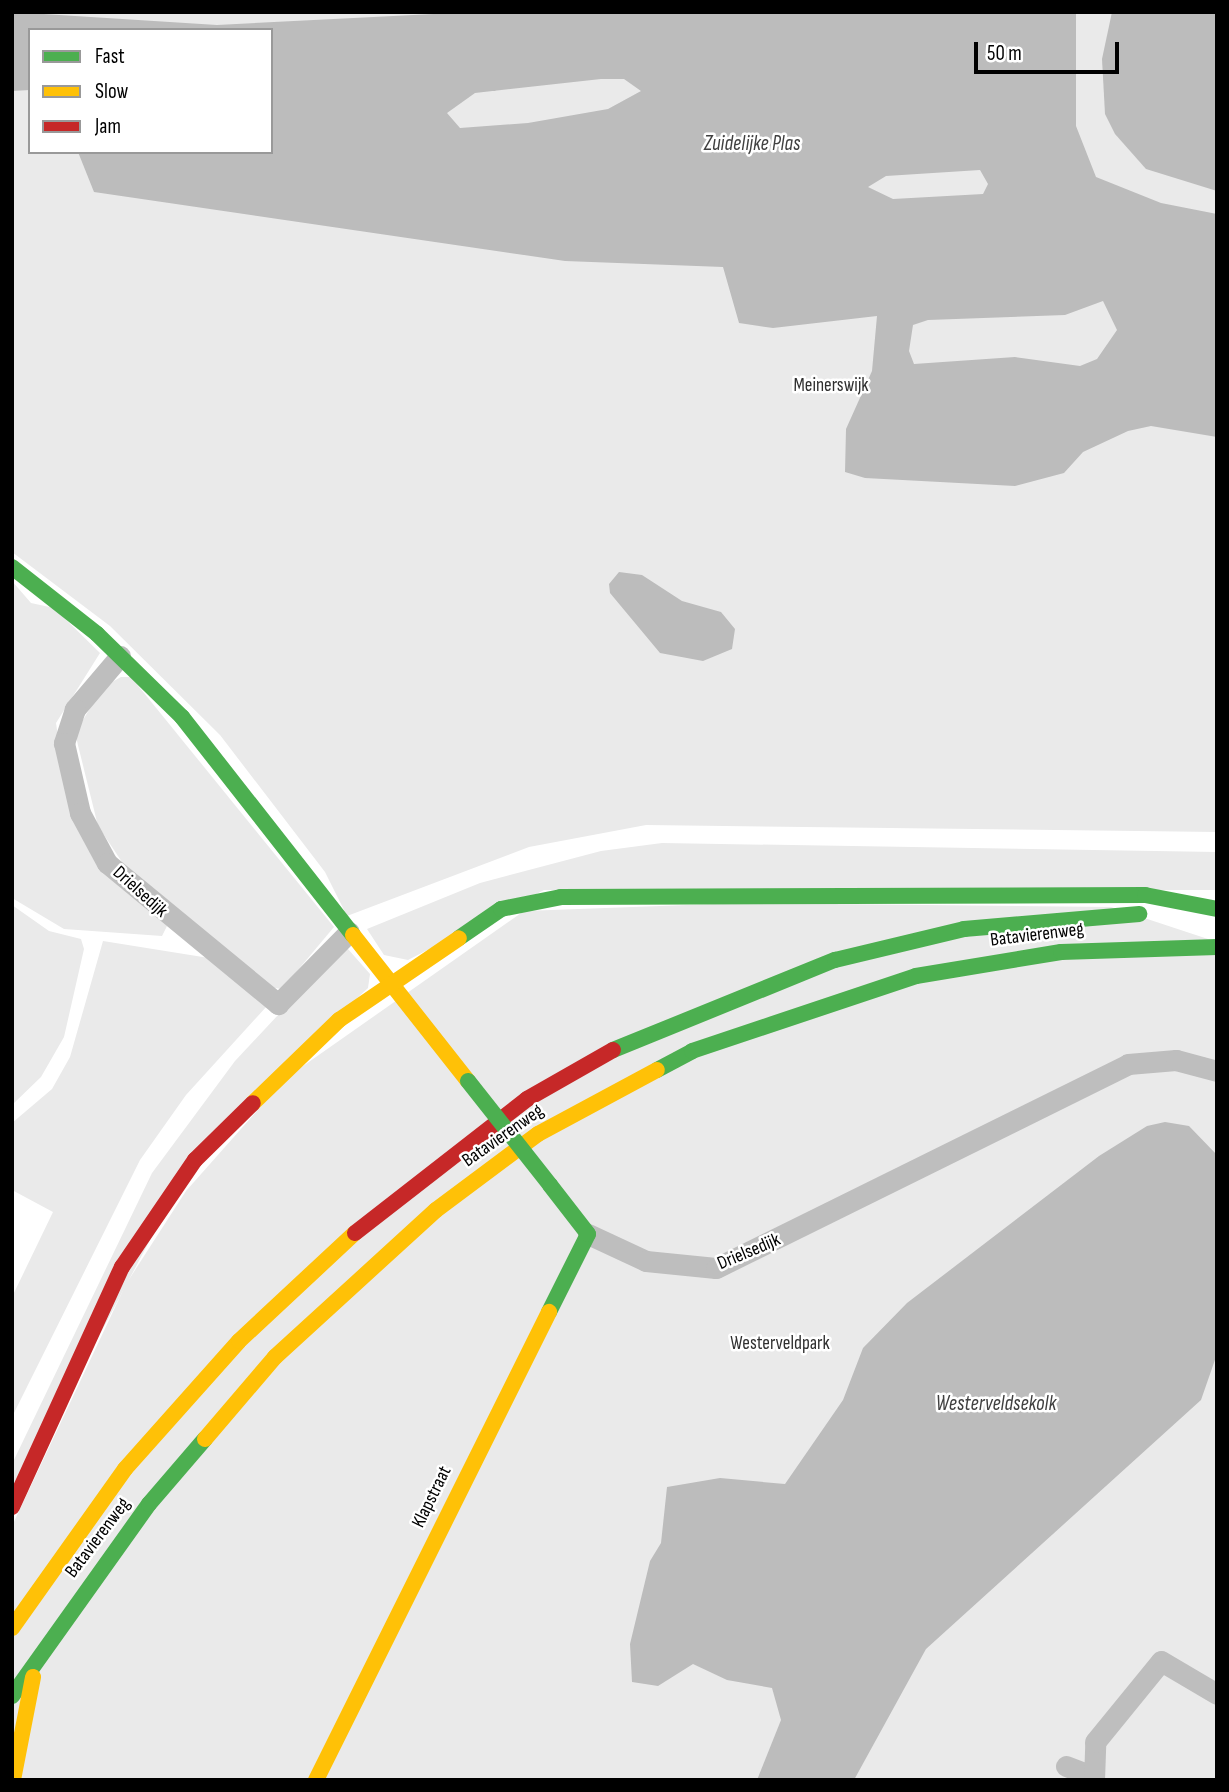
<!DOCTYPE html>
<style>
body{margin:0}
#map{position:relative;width:1229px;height:1792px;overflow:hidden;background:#fff;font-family:"Sofia Sans Condensed",sans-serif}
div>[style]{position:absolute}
.green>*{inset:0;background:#eaeaea}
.water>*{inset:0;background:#bcbcbc}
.street>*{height:21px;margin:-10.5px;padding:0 10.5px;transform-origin:10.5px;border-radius:10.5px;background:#bebebe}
.fast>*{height:16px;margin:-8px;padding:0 8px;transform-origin:8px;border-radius:8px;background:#4caf50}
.slow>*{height:16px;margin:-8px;padding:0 8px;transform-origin:8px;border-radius:8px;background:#ffc107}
.jam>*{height:16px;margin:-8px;padding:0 8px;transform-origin:8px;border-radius:8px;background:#c62828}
.fast-bridge>*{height:16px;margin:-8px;padding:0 8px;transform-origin:8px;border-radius:8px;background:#4caf50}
span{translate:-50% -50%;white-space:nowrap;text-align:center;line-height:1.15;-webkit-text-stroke:5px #fff;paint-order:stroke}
.park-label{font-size:19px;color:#2f2f2f}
.street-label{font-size:19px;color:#000}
.water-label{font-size:21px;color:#404040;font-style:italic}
.frame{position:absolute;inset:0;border:14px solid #000;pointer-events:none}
.legend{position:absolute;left:28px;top:28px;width:245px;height:126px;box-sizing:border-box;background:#fff;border:2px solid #999;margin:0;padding:9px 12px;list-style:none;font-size:21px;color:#000}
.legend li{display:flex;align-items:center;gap:14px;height:35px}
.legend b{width:35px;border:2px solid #999}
.scale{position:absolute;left:974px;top:42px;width:145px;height:32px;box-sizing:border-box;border:4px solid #000;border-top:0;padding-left:9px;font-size:21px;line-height:24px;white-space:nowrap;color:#000;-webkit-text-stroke:5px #fff;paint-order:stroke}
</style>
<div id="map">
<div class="green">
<div style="clip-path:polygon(evenodd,12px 12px,1217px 12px,1217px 832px,646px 825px,529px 847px,347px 916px,325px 872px,220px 735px,110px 626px,12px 552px,12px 12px,30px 30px,271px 30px,271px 152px,30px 152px,30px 30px)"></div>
<div style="clip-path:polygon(12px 581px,31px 603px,54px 608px,100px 653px,56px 723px,66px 790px,102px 868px,167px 926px,162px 936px,64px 929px,12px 898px)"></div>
<div style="clip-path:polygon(121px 677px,131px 677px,334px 927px,282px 989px,268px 987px,126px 868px,98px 826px,75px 733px,103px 687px)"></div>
<div style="clip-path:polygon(662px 843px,1217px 852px,1217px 890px,544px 890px,408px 960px,384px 955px,367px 929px,480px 883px,601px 851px)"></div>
<div style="clip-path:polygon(742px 903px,1111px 907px,1217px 942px,1217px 1780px,12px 1780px,12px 1526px,126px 1284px,186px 1191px,286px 1078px,524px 911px)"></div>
<div style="clip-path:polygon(12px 905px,49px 931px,81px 939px,84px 949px,64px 1037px,41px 1077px,12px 1105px)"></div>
<div style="clip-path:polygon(103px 941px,209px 958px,267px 1006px,186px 1095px,140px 1160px,12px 1417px,12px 1297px,53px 1212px,12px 1190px,12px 1123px,52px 1089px,70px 1057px)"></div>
<div style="clip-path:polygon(348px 949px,370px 974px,368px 988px,201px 1144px,12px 1500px,12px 1464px,152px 1173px,235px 1061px,336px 953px)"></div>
</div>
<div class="water">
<div style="clip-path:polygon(evenodd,12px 12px,217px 25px,473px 12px,1076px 12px,1076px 126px,1096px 177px,1161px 203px,1217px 214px,1217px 437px,1151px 426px,1128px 431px,1083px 452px,1064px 473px,1015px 486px,865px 478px,845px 472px,846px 429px,872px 371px,877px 316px,773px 328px,739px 323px,723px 267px,565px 261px,94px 192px,78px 152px,271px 152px,271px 30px,30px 30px,30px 90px,12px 91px,12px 12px,601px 79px,624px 79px,641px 91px,608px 109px,528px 123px,460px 128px,447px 113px,475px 93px,601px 79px,12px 12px,980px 170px,988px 184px,983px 194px,893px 199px,868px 187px,886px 176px,980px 170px,12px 12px,1103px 301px,1117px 330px,1097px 359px,1080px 366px,1015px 357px,914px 364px,909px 351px,913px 325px,928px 320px,1065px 315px,1103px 301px)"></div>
<div style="clip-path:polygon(1112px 12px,1217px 12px,1217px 191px,1146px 169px,1115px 134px,1105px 114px,1102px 59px)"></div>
<div style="clip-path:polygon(619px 572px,642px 575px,682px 601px,721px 612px,735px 629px,732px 649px,703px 661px,660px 653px,610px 593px,609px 584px)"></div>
<div style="clip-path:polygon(1165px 1122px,1189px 1126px,1217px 1155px,1217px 1354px,1201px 1400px,926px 1649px,854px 1780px,757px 1780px,781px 1720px,772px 1688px,727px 1680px,693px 1664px,658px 1686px,632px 1682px,630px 1644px,650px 1561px,661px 1543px,667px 1487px,720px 1478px,785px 1484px,843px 1400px,863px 1348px,907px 1303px,1099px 1156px,1147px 1126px)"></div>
</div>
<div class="street">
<div style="left:120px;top:656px;width:70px;rotate:130.3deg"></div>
<div style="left:75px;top:709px;width:36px;rotate:108deg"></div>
<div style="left:64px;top:743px;width:72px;rotate:77.1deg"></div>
<div style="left:80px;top:813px;width:57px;rotate:61.6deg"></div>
<div style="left:107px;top:863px;width:222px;rotate:39.5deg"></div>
<div style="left:278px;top:1004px;width:101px;rotate:-45.4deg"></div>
<div style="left:588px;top:1234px;width:64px;rotate:25deg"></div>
<div style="left:646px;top:1261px;width:70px;rotate:5.7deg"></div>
<div style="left:716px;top:1268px;width:460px;rotate:-26.3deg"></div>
<div style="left:1128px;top:1064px;width:48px;rotate:-4.8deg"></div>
<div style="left:1176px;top:1060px;width:42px;rotate:15deg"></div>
<div style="left:1066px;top:1766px;width:28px;rotate:21deg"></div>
<div style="left:1094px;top:1780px;width:38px;rotate:-88deg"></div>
<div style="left:1095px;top:1742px;width:104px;rotate:-50.8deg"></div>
<div style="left:1161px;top:1661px;width:65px;rotate:30.5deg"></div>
</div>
<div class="fast">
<div style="left:12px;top:567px;width:108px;rotate:38.2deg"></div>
<div style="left:97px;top:634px;width:119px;rotate:44.3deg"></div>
<div style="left:182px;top:717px;width:277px;rotate:51.9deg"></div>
<div style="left:459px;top:938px;width:51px;rotate:-34.6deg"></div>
<div style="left:501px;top:909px;width:61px;rotate:-11.3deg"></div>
<div style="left:561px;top:897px;width:584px;rotate:-0.2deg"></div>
<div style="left:1145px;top:895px;width:73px;rotate:11deg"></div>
<div style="left:613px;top:1050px;width:240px;rotate:-22.1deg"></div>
<div style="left:835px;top:960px;width:133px;rotate:-13.5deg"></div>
<div style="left:964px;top:929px;width:176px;rotate:-4.9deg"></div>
<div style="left:657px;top:1070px;width:40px;rotate:-28deg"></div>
<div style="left:692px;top:1051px;width:236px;rotate:-18.5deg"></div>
<div style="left:916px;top:976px;width:147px;rotate:-9.4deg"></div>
<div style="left:1061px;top:952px;width:156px;rotate:-1.8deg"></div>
<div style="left:549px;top:1312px;width:87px;rotate:-63.4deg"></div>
<div style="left:588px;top:1234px;width:62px;rotate:-127.8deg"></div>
<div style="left:12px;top:1696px;width:236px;rotate:-54.5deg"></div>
<div style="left:149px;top:1504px;width:86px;rotate:-49.3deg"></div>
</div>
<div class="slow">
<div style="left:353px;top:935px;width:186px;rotate:51.8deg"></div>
<div style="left:253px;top:1103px;width:120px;rotate:-44deg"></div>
<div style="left:339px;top:1020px;width:145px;rotate:-34.3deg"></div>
<div style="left:205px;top:1439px;width:108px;rotate:-49.5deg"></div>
<div style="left:275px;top:1357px;width:218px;rotate:-42.4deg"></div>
<div style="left:436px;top:1210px;width:127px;rotate:-36.7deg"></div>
<div style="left:538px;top:1134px;width:135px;rotate:-28.3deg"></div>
<div style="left:12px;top:1628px;width:195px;rotate:-54.6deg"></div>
<div style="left:125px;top:1469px;width:171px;rotate:-48.3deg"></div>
<div style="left:239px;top:1341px;width:158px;rotate:-43deg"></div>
<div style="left:13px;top:1780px;width:105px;rotate:-79deg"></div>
<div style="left:316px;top:1780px;width:523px;rotate:-63.53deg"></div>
</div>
<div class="jam">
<div style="left:355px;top:1233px;width:218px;rotate:-37.9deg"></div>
<div style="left:527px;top:1099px;width:99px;rotate:-29.7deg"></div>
<div style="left:12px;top:1507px;width:264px;rotate:-65.4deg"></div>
<div style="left:122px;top:1267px;width:130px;rotate:-55.7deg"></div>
<div style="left:195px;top:1160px;width:81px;rotate:-44.5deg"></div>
</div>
<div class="fast-bridge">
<div style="left:468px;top:1081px;width:132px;rotate:51.7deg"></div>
</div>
<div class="park-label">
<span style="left:831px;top:386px">Meinerswijk</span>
<span style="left:780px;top:1344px">Westerveldpark</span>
</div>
<div class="street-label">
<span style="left:140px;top:892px;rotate:42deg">Drielsedijk</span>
<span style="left:1037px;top:935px;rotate:-7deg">Batavierenweg</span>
<span style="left:503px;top:1136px;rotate:-35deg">Batavierenweg</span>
<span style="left:749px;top:1252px;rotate:-23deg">Drielsedijk</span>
<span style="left:432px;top:1497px;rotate:-64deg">Klapstraat</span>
<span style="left:98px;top:1538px;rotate:-53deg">Batavierenweg</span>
</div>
<div class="water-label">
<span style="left:752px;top:144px">Zuidelijke Plas</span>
<span style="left:996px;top:1404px">Westerveldsekolk</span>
</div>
<div class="frame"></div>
<ul class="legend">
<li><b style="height:9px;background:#4caf50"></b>Fast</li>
<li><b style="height:9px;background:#ffc107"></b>Slow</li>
<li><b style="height:9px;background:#c62828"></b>Jam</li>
</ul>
<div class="scale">50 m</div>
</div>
